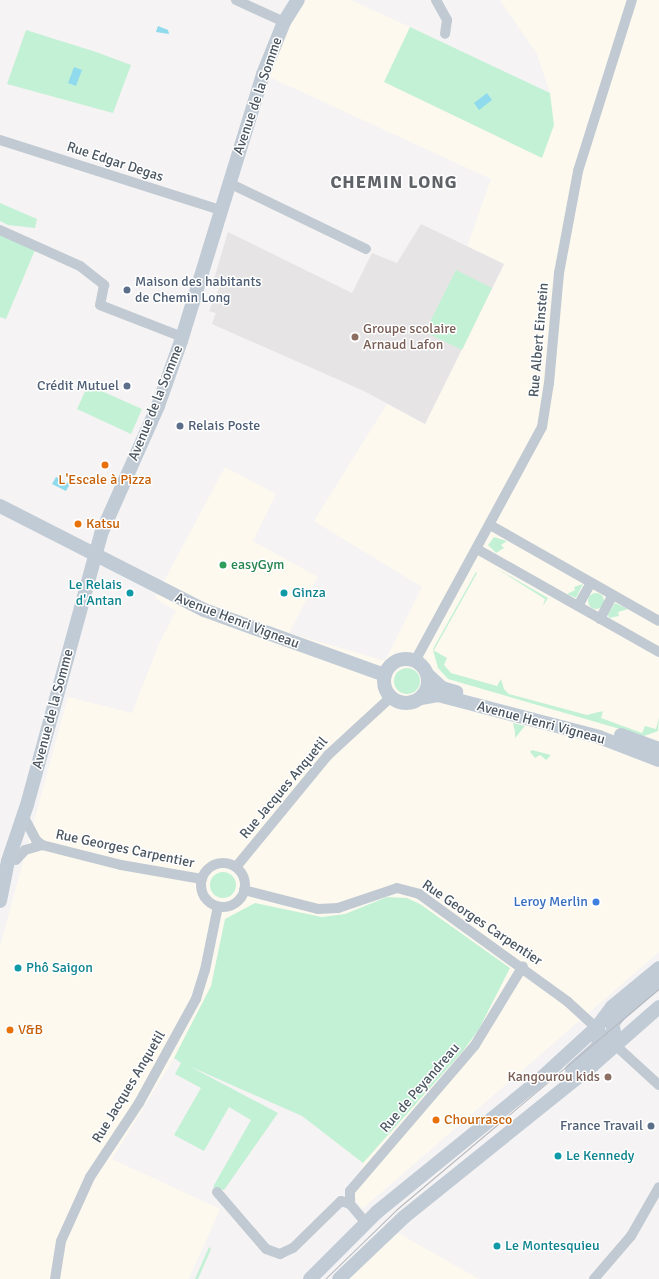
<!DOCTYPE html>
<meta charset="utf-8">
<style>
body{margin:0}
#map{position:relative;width:659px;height:1279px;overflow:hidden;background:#f5f3f3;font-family:Signika,sans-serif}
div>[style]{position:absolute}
.commercial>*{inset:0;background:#fdf9ef}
.education>*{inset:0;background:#e6e4e5}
.green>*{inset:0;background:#c3f1d5}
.round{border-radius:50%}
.water>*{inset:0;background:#90daee}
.street>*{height:10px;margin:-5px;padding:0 5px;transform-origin:5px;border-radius:5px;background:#c1cad2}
.street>.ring{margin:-5px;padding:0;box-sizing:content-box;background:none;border:10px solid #c1cad2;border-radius:50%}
.secondary>*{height:14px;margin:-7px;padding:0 7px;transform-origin:7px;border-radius:7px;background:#c1cbd6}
.secondary>.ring{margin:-7px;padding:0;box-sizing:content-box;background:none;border:14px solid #c1cbd6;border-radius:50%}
.tram>*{height:1px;margin:-0.5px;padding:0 0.5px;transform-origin:0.5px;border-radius:0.5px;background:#b5b8bd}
.dots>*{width:11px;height:11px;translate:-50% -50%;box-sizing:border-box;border:2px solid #fff;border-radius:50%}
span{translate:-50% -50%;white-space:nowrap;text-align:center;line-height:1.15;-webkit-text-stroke:3px #fff;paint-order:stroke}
.street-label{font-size:14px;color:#4a5661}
.service-label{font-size:14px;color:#4e5e75}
.left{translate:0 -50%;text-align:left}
.right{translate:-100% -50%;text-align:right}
.education-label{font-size:14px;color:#785e54}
.food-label{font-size:14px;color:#c56008}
.leisure-label{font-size:14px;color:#27864d}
.culture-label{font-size:14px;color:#0d838f}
.shop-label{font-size:14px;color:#366cbe}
.district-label{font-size:18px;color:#5f6368;font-weight:700;letter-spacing:1px}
</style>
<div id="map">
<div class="commercial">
<div style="clip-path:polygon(298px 0,351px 0,410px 27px,384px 82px,550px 93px,537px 54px,500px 0,659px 0,659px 952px,362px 1209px,354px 1196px,363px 1163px,302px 1116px,181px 1059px,174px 1058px,112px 1159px,220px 1209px,189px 1279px,0 1279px,0 946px,68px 697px,132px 713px,159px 644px,176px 611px,155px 598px,225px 467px,276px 494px,253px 541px,318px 577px,289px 633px,385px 661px,422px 587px,314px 521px,387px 404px,425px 424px,504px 265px,467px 247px,491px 179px,263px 74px)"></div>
<div style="clip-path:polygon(398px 1233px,479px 1279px,344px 1279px)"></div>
</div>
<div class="education">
<div style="clip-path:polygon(421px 224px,504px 264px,425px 424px,364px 391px,212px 324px,216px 313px,209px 311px,222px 282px,214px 279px,228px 232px,352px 293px,372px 253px,397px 263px)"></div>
</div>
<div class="green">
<div style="clip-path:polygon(410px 27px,550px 93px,554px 125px,542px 158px,384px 82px)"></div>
<div style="clip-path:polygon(26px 30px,96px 52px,131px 65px,113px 113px,7px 84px)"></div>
<div style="clip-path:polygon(0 203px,37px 219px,35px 228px,8px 225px,0 221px)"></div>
<div style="clip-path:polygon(0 234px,35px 250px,6px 319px,0 317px)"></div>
<div style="clip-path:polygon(456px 270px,492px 288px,462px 350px,425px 332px)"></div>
<div style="clip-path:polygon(88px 385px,142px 409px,131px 434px,77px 409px)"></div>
<div style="clip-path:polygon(494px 537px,507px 541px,501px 545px,504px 548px,496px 553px,488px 545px)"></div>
<div style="clip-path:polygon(494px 567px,548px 598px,543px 606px,545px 599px)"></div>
<div style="clip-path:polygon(476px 572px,477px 573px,434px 650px,433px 649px)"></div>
<div style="clip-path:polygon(583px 584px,576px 598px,567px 594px,575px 590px,574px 587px)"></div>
<div class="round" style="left:588px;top:593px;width:16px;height:16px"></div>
<div style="clip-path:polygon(615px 603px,628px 609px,618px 612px,619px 616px,609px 618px,608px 614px)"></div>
<div style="clip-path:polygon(433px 650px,447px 658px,444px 665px,451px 673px,497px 686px,501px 679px,504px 689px,509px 694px,587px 715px,603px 711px,601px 718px,642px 733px,645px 726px,656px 729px,659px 717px,658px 731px,644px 736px,448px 679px,438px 668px)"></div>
<div class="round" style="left:394px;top:668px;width:26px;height:26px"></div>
<div style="clip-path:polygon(513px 723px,525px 726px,515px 738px,515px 732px)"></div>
<div style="clip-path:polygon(532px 750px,551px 755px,546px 760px,540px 755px,535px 758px,530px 752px)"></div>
<div class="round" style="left:210px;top:872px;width:26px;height:26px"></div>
<div style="clip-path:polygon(387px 897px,407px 898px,420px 904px,510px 968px,479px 1029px,463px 1051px,363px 1163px,302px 1116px,189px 1066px,278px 1113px,224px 1190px,213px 1187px,251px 1120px,229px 1107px,204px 1151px,174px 1135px,201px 1088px,175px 1074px,181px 1063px,174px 1058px,211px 986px,225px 919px,255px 903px,322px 917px,345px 914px)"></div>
<div style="clip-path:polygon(209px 1247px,211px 1249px,198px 1279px,195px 1279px)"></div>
</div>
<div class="water">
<div style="clip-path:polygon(158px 26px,168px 30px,169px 34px,156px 32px)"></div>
<div style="clip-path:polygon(74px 67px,82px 70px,76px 86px,68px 83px)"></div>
<div style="clip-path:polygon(487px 93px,492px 100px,479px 110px,474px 103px)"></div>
<div style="clip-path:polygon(56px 477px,70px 484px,66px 491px,52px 484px)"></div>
</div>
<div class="street">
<div style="left:236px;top:0;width:53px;rotate:24.6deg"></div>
<div style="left:436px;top:0;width:23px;rotate:61deg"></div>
<div style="left:447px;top:20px;width:14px;rotate:98deg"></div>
<div style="left:0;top:140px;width:232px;rotate:17.6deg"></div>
<div style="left:229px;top:183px;width:152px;rotate:25.7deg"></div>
<div style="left:0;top:230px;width:88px;rotate:24.2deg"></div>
<div style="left:80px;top:266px;width:31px;rotate:38deg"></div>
<div style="left:104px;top:285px;width:20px;rotate:101deg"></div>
<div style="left:100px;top:305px;width:88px;rotate:21.3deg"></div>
<div style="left:490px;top:525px;width:194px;rotate:29.6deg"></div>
<div style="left:477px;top:549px;width:209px;rotate:29.5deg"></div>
<div style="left:578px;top:606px;width:26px;rotate:-61deg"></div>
<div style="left:600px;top:619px;width:27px;rotate:-62deg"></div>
<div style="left:415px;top:661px;width:266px;rotate:-61.5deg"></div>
<div style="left:542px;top:427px;width:45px;rotate:-81deg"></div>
<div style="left:549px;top:383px;width:110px;rotate:-84.8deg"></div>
<div style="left:559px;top:273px;width:104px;rotate:-79.4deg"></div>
<div style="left:578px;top:171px;width:179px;rotate:-72.5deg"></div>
<div style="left:26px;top:821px;width:21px;rotate:62deg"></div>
<div style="left:36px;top:840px;width:8px;rotate:40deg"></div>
<div style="left:16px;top:860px;width:13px;rotate:-48deg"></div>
<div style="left:25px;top:850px;width:18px;rotate:-16deg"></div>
<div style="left:42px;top:845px;width:81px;rotate:14.2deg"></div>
<div style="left:121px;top:865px;width:82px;rotate:9.8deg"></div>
<div class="ring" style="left:201px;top:863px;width:34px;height:34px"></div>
<div style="left:236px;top:867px;width:145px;rotate:-50.6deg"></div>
<div style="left:328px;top:755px;width:86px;rotate:-42.6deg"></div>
<div style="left:244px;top:890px;width:76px;rotate:14.4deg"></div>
<div style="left:318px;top:909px;width:20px;rotate:-3deg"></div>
<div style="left:338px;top:908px;width:62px;rotate:-18.7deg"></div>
<div style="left:397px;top:888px;width:23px;rotate:15deg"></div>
<div style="left:419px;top:894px;width:184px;rotate:35.9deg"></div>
<div style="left:568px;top:1002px;width:123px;rotate:42.4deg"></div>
<div style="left:217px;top:1192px;width:75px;rotate:49.3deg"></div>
<div style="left:266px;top:1249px;width:15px;rotate:20deg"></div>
<div style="left:280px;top:1254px;width:14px;rotate:-25deg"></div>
<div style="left:293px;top:1248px;width:67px;rotate:-44.4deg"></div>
<div style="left:341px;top:1201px;width:9px;rotate:18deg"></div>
<div style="left:366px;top:1223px;width:25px;rotate:-130deg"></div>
<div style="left:350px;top:1204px;width:13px;rotate:-90deg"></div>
<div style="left:350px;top:1191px;width:192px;rotate:-49.4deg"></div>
<div style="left:475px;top:1045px;width:92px;rotate:-58.7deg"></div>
<div style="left:55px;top:1279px;width:38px;rotate:-81deg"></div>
<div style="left:61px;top:1241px;width:70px;rotate:-65.6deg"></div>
<div style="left:90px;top:1177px;width:89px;rotate:-56.5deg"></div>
<div style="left:139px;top:1103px;width:119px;rotate:-61.3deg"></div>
<div style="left:196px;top:999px;width:30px;rotate:-73deg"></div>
<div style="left:205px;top:970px;width:65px;rotate:-78.5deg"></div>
<div style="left:594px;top:1279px;width:57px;rotate:-49.3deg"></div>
<div style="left:631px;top:1236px;width:56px;rotate:-60.3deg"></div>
</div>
<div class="secondary">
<div style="left:0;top:506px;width:229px;rotate:27deg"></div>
<div style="left:204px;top:610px;width:192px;rotate:19.8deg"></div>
<div class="ring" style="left:384px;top:659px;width:30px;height:30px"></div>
<div style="left:428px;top:675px;width:19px;rotate:43deg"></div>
<div style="left:442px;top:688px;width:15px;rotate:16deg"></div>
<div style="left:421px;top:698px;width:17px;rotate:-10deg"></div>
<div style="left:438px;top:695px;width:166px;rotate:14.6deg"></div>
<div style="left:599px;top:737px;width:64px;rotate:21deg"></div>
<div style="left:621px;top:735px;width:40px;rotate:20.2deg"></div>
<div style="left:0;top:901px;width:41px;rotate:-78.7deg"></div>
<div style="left:8px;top:861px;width:59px;rotate:-71.3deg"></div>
<div style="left:27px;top:805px;width:281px;rotate:-74.7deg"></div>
<div style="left:101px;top:534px;width:140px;rotate:-66deg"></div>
<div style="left:158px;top:406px;width:69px;rotate:-70.5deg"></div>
<div style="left:181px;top:341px;width:279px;rotate:-72.9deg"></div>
<div style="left:263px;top:74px;width:56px;rotate:-68deg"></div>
<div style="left:284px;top:22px;width:26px;rotate:-58deg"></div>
<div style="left:617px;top:1045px;width:22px;rotate:-103deg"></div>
<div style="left:612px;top:1024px;width:11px;rotate:-52deg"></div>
<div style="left:619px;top:1015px;width:52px;rotate:-40.4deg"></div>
<div style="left:572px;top:1070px;width:36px;rotate:-42deg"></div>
<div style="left:599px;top:1046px;width:19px;rotate:-96deg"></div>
<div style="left:310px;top:1279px;width:95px;rotate:-45deg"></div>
<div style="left:377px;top:1212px;width:205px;rotate:-39.1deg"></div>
<div style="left:536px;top:1083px;width:83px;rotate:-42.6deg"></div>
<div style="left:597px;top:1027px;width:25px;rotate:-53deg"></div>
<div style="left:612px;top:1007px;width:61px;rotate:-39.7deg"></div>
<div style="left:339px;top:1279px;width:90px;rotate:-43.6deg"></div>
<div style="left:404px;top:1217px;width:243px;rotate:-38.8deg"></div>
<div style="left:593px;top:1065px;width:88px;rotate:-41.3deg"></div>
</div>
<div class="tram">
<div style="left:325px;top:1279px;width:100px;rotate:-44.2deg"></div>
<div style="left:397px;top:1209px;width:343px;rotate:-40.1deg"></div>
</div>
<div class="dots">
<div style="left:127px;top:290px;background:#5c6f8a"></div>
<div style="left:355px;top:337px;background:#8d6e63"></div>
<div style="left:127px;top:386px;background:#5c6f8a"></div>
<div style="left:180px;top:426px;background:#5c6f8a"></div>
<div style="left:105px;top:465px;background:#e8710a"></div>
<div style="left:78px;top:524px;background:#e8710a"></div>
<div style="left:223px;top:565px;background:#2e9e5b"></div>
<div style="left:130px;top:593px;background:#0f9aa8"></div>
<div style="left:284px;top:593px;background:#0f9aa8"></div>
<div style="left:596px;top:902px;background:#3f7fe0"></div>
<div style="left:18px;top:968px;background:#0f9aa8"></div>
<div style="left:10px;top:1030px;background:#e8710a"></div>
<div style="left:608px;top:1077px;background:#8d6e63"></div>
<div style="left:436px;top:1120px;background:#e8710a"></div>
<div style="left:651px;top:1126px;background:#5c6f8a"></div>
<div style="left:558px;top:1156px;background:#0f9aa8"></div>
<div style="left:497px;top:1246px;background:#0f9aa8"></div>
</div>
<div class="street-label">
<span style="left:258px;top:96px;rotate:-71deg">Avenue de la Somme</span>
<span style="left:115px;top:162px;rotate:18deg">Rue Edgar Degas</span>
<span style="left:539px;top:340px;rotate:-85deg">Rue Albert Einstein</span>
<span style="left:156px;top:403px;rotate:-68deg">Avenue de la Somme</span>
<span style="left:237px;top:621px;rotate:21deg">Avenue Henri Vigneau</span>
<span style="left:53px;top:709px;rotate:-75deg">Avenue de la Somme</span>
<span style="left:541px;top:723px;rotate:15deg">Avenue Henri Vigneau</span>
<span style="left:284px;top:788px;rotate:-50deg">Rue Jacques Anquetil</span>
<span style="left:125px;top:849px;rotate:12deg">Rue Georges Carpentier</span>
<span style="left:482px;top:923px;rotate:34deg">Rue Georges Carpentier</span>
<span style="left:129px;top:1087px;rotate:-59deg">Rue Jacques Anquetil</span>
<span style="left:420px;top:1088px;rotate:-49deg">Rue de Peyandreau</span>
</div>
<div class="service-label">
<span class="left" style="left:135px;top:290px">Maison des habitants<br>de Chemin Long</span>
<span class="right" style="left:119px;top:386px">Crédit Mutuel</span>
<span class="left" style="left:188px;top:426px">Relais Poste</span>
<span class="right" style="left:643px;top:1126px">France Travail</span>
</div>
<div class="education-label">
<span class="left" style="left:363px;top:337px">Groupe scolaire<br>Arnaud Lafon</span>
<span class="right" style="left:600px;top:1077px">Kangourou kids</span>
</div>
<div class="food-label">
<span style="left:105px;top:480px">L'Escale à Pizza</span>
<span class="left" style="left:86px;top:524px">Katsu</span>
<span class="left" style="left:18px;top:1030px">V&amp;B</span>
<span class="left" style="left:444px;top:1120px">Chourrasco</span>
</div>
<div class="leisure-label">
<span class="left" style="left:231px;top:565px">easyGym</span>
</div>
<div class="culture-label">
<span class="right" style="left:122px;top:593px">Le Relais<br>d'Antan</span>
<span class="left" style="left:292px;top:593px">Ginza</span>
<span class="left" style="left:26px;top:968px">Phô Saigon</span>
<span class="left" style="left:566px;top:1156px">Le Kennedy</span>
<span class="left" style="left:505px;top:1246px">Le Montesquieu</span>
</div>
<div class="shop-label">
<span class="right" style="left:588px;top:902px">Leroy Merlin</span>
</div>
<div class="district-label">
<span style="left:394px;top:182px">CHEMIN LONG</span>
</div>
</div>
